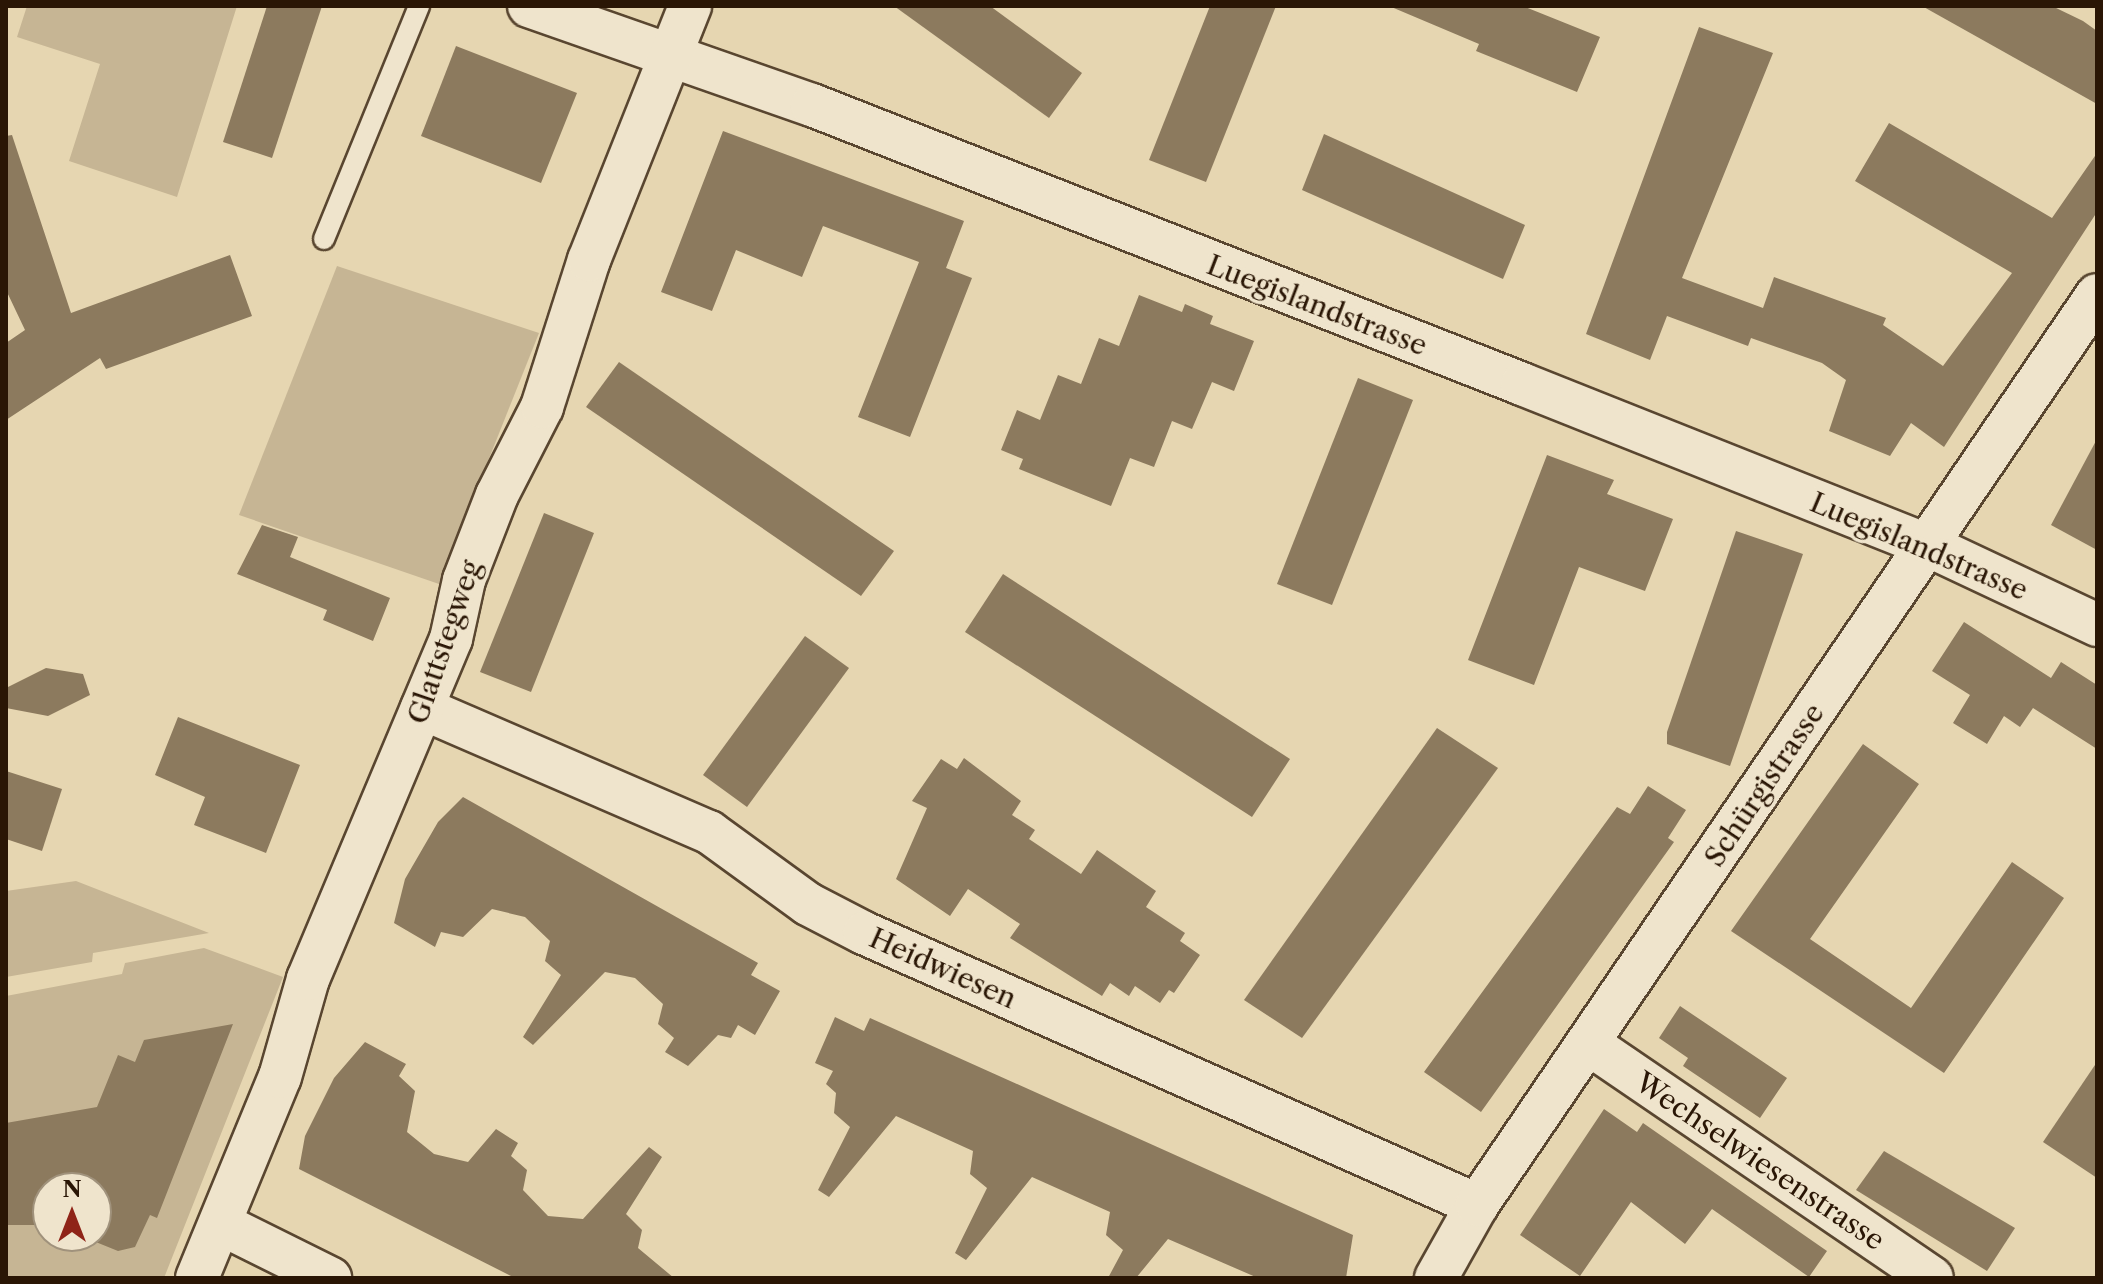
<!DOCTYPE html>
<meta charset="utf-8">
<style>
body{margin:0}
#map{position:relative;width:2103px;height:1284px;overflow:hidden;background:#e6d6b1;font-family:"Libre Caslon Text",serif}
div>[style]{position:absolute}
.green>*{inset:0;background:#c6b594}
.building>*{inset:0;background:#8c7a5e}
.roads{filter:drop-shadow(2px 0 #594630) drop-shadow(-2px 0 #594630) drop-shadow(0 2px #594630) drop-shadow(0 -2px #594630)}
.service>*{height:20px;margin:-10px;padding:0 10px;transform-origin:10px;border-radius:10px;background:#efe4cc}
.minor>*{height:42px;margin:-21px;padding:0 21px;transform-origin:21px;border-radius:21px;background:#efe4cc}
span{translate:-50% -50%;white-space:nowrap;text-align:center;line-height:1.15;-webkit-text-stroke:7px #efe4cc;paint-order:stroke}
.street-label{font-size:28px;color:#2a1605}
.frame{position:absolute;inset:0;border:8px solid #2a1605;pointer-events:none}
.north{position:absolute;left:32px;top:1172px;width:80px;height:80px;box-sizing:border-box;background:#efe4cc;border:2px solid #a0927c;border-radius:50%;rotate:0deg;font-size:22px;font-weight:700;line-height:32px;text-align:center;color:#2a1605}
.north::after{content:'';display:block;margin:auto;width:28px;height:36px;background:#8f2418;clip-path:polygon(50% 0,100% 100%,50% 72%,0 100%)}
</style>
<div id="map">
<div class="green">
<div style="clip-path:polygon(27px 6px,237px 6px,177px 197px,69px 161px,100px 64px,17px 37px)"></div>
<div style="clip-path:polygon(337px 266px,539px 333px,439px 584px,239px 515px)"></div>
<div style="clip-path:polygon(76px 881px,209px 933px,93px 953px,92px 962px,6px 977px,6px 891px)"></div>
<div style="clip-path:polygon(evenodd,204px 948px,283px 977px,164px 1278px,6px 1278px,6px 996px,122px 974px,125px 963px,204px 948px,48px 1188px,96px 1188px,96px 1236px,48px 1236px,48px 1188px)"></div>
</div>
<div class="building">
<div style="clip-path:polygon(267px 6px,322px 6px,272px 158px,223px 142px)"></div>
<div style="clip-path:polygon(894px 6px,990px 6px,1082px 73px,1049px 118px)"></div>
<div style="clip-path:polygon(1210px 6px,1276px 6px,1206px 182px,1149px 160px)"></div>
<div style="clip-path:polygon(1389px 6px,1523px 6px,1600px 37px,1577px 92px,1476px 51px,1479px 44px)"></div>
<div style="clip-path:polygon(1922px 6px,2052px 6px,2083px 21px,2097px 31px,2097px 104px)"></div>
<div style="clip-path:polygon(1699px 27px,1773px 53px,1682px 278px,1763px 308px,1774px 277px,1886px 318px,1883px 325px,1943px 366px,2012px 273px,1855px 181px,1889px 123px,2052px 218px,2097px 153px,2097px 212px,1944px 447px,1911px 423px,1890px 456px,1829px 431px,1846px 380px,1822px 363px,1751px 338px,1748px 346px,1667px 316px,1650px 360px,1586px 334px)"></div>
<div style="clip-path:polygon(456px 46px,577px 93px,541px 183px,421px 136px)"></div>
<div style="clip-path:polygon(723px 131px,964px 221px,946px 268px,972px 278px,910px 437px,858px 417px,919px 262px,823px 226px,802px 277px,736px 250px,712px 311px,661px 292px)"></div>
<div style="clip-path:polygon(1324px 134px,1525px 225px,1503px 279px,1302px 190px)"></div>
<div style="clip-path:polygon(12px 135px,71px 313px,230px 255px,252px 316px,106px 369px,100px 358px,6px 420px,6px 343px,25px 330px,6px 290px,6px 136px)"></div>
<div style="clip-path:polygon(1139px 295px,1182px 312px,1185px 304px,1213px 316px,1210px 324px,1254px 341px,1234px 391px,1212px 382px,1192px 429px,1172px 421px,1154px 467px,1130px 458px,1111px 506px,1019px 469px,1023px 459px,1001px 450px,1017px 410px,1040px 420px,1058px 375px,1081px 384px,1099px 338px,1119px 346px)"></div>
<div style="clip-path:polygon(619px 362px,894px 551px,861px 596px,586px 407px)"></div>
<div style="clip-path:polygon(1358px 378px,1413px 400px,1332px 605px,1277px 584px)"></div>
<div style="clip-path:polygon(2097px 439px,2097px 550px,2051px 525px)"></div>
<div style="clip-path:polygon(1547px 455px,1614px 480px,1607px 494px,1673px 519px,1645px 591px,1579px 567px,1534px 685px,1468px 660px)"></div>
<div style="clip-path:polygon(544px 513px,594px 533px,531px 692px,480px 672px)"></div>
<div style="clip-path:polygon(262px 525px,298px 537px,290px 557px,390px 598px,373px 641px,323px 620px,327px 610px,237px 574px)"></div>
<div style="clip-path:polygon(1736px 531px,1803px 554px,1730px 766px,1667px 744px,1667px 732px)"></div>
<div style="clip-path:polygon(1003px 574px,1290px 759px,1252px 817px,965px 632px)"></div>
<div style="clip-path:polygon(1964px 622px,2051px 678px,2061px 662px,2097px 685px,2097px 749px,2033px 708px,2020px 727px,2004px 716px,1987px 744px,1953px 723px,1970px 695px,1932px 671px)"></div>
<div style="clip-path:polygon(805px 636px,849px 668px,747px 807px,703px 775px)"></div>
<div style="clip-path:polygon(46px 668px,83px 674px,90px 695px,48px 716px,6px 708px,6px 688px)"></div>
<div style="clip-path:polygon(178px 717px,300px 765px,266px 853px,194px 825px,205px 797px,155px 775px)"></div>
<div style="clip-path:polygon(1437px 728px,1498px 768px,1302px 1038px,1244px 1000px)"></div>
<div style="clip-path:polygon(1863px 744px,1919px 784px,1810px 939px,1911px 1008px,2012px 862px,2064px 898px,1944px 1073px,1731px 931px)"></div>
<div style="clip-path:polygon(964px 758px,1021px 801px,1012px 815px,1035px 830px,1029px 839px,1081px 874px,1097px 850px,1156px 891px,1146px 907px,1185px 933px,1180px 941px,1200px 955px,1174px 993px,1169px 990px,1160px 1003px,1135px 986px,1129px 996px,1110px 983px,1102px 996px,1010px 938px,1020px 924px,968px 889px,950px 916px,896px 879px,927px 808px,912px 801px,941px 759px,957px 769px)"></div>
<div style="clip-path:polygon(6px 771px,62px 789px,42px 851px,6px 839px)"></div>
<div style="clip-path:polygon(1648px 786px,1686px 810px,1668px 838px,1674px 842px,1481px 1112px,1424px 1072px,1617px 807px,1630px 814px)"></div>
<div style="clip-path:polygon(463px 797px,758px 963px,751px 975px,780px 991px,755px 1035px,738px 1025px,731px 1038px,718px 1035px,688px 1066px,665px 1052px,674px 1038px,658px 1024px,663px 1004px,635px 978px,605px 972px,533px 1045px,523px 1037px,561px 975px,545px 961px,550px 941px,525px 917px,492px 909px,463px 937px,441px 932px,435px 947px,394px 923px,405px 879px,438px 822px)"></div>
<div style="clip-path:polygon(1680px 1006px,1787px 1078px,1760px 1118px,1683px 1066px,1688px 1058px,1659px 1038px)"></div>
<div style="clip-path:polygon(835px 1017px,864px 1031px,870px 1018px,1353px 1235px,1346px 1278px,1258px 1278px,1168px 1239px,1136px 1278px,1108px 1278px,1123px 1250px,1106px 1235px,1110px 1212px,1032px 1177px,966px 1260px,955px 1253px,987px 1188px,970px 1174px,973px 1151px,896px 1116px,829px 1197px,818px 1190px,850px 1127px,834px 1113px,836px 1093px,826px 1084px,833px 1071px,815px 1063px)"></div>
<div style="clip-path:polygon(233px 1024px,157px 1218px,150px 1215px,135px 1247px,118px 1251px,81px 1236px,96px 1236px,96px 1188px,48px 1188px,48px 1225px,6px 1225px,6px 1123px,97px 1107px,118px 1055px,135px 1062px,144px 1040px)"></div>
<div style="clip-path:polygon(365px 1042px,406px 1064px,399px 1076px,415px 1091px,407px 1132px,434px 1154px,468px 1162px,496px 1129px,518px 1143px,511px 1156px,527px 1170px,523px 1190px,548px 1216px,583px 1219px,649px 1147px,662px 1157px,626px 1214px,642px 1230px,638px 1248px,674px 1278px,515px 1278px,299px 1169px,305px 1136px,334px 1078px)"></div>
<div style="clip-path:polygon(2097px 1062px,2097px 1178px,2043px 1142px)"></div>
<div style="clip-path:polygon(1604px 1109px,1637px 1132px,1643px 1123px,1827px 1251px,1809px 1277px,1712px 1209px,1685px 1244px,1631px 1202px,1580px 1276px,1520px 1235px)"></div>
<div style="clip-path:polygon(1884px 1151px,2015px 1228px,1987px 1271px,1856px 1190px)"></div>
</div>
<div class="roads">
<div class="service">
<div style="left:324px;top:239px;width:252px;rotate:-67.8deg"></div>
</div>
<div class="minor">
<div style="left:529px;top:6px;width:300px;rotate:19.3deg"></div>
<div style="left:812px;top:105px;width:763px;rotate:21.45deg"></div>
<div style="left:1522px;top:384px;width:434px;rotate:21.7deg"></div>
<div style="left:1925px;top:544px;width:190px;rotate:25.2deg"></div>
<div style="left:422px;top:708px;width:313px;rotate:23.4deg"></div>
<div style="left:709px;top:832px;width:122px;rotate:36deg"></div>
<div style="left:808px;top:904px;width:63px;rotate:27.4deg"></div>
<div style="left:864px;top:933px;width:671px;rotate:23.93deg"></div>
<div style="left:1589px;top:1044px;width:415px;rotate:34.3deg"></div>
<div style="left:221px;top:1224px;width:122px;rotate:26.4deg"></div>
<div style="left:197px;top:1278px;width:217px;rotate:-67.6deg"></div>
<div style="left:280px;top:1077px;width:102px;rotate:-74.1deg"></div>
<div style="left:308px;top:979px;width:369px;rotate:-67.2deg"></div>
<div style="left:451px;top:639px;width:60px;rotate:-77.6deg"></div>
<div style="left:464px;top:580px;width:91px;rotate:-68.8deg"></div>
<div style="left:497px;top:495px;width:99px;rotate:-62.9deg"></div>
<div style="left:542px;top:407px;width:154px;rotate:-72.3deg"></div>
<div style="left:589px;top:260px;width:273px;rotate:-68.3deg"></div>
<div style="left:1436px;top:1278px;width:84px;rotate:-60.7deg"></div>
<div style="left:1477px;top:1205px;width:1101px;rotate:-55.73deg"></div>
</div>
</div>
<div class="street-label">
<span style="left:1317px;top:305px;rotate:21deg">Luegislandstrasse</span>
<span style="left:1919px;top:546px;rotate:23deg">Luegislandstrasse</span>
<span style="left:444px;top:642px;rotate:-71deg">Glattstegweg</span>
<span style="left:1764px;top:785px;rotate:-56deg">Schürgistrasse</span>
<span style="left:943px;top:968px;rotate:24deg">Heidwiesen</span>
<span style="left:1760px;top:1161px;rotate:34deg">Wechselwiesenstrasse</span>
</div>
<div class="frame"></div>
<div class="north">N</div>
</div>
